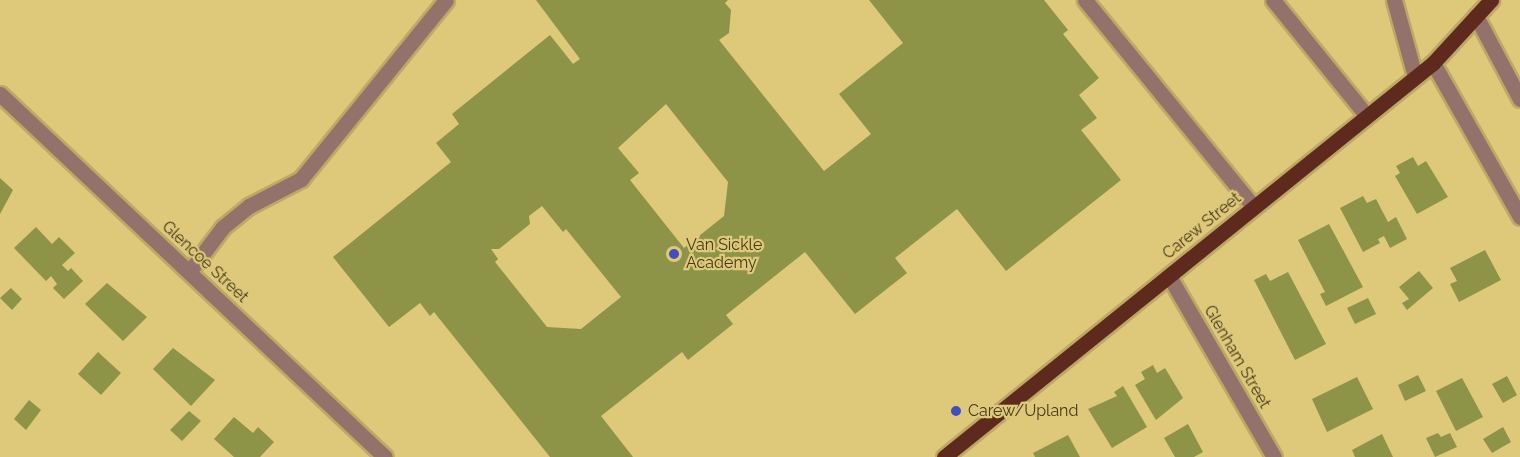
<!DOCTYPE html>
<style>
body{margin:0}
#map{position:relative;width:1520px;height:457px;overflow:hidden;background:#dec87a;font-family:Raleway,sans-serif}
div>[style]{position:absolute}
.building>*{inset:0;background:#8d9448}
.roads{filter:drop-shadow(2px 0 #bca965) drop-shadow(-2px 0 #bca965) drop-shadow(0 2px #bca965) drop-shadow(0 -2px #bca965)}
.minor>*{height:15px;margin:-7.5px;padding:0 7.5px;transform-origin:7.5px;border-radius:7.5px;background:#92726a}
.major>*{height:15px;margin:-7.5px;padding:0 7.5px;transform-origin:7.5px;border-radius:7.5px;background:#5f2a1e}
.dots>*{width:16px;height:16px;translate:-50% -50%;box-sizing:border-box;border:3px solid #dec87a;border-radius:50%}
span{translate:-50% -50%;white-space:nowrap;text-align:center;line-height:1.15;-webkit-text-stroke:4.5px #dec87a;paint-order:stroke}
.street-label{font-size:16px;color:#433a19}
.poi-label{font-size:16px;color:#433a19}
.left{translate:0 -50%;text-align:left}
</style>
<div id="map">
<div class="building">
<div style="clip-path:polygon(evenodd,536px 0,728px 0,725px 3px,731px 10px,729px 33px,719px 40px,824px 171px,871px 134px,839px 94px,903px 43px,869px 0,1044px 0,1068px 30px,1063px 34px,1099px 78px,1079px 95px,1097px 118px,1081px 130px,1121px 180px,1006px 271px,957px 209px,895px 258px,907px 273px,855px 314px,805px 252px,726px 315px,733px 324px,688px 360px,682px 352px,601px 416px,633px 457px,550px 457px,434px 312px,430px 316px,420px 303px,389px 327px,333px 257px,451px 162px,436px 143px,459px 124px,452px 114px,550px 35px,573px 64px,580px 59px,536px 0,666px 104px,728px 182px,724px 216px,684px 248px,630px 180px,639px 173px,618px 148px,666px 104px,536px 0,542px 206px,563px 232px,566px 229px,621px 297px,581px 329px,547px 327px,495px 262px,498px 259px,491px 249px,499px 249px,530px 224px,529px 216px,542px 206px)"></div>
<div style="clip-path:polygon(1413px 157px,1418px 166px,1426px 161px,1448px 197px,1417px 214px,1395px 176px,1400px 173px,1396px 166px)"></div>
<div style="clip-path:polygon(0 178px,13px 190px,0 214px)"></div>
<div style="clip-path:polygon(1363px 196px,1367px 203px,1376px 199px,1388px 222px,1396px 217px,1407px 239px,1390px 248px,1384px 236px,1378px 239px,1380px 243px,1363px 252px,1340px 208px)"></div>
<div style="clip-path:polygon(1329px 224px,1363px 287px,1326px 306px,1320px 294px,1325px 292px,1298px 240px)"></div>
<div style="clip-path:polygon(36px 227px,52px 244px,59px 237px,75px 253px,62px 265px,68px 271px,71px 268px,83px 281px,64px 299px,53px 288px,57px 284px,51px 276px,46px 281px,14px 248px)"></div>
<div style="clip-path:polygon(1485px 250px,1501px 280px,1459px 302px,1450px 284px,1457px 281px,1450px 268px)"></div>
<div style="clip-path:polygon(1419px 271px,1433px 288px,1407px 310px,1402px 303px,1409px 299px,1399px 287px)"></div>
<div style="clip-path:polygon(1288px 272px,1326px 344px,1295px 360px,1254px 280px,1266px 274px,1270px 281px)"></div>
<div style="clip-path:polygon(107px 283px,147px 317px,123px 341px,85px 304px)"></div>
<div style="clip-path:polygon(11px 288px,22px 299px,12px 310px,0 298px)"></div>
<div style="clip-path:polygon(1368px 298px,1376px 314px,1355px 324px,1347px 308px)"></div>
<div style="clip-path:polygon(173px 348px,215px 380px,191px 406px,153px 369px)"></div>
<div style="clip-path:polygon(98px 352px,121px 373px,101px 395px,78px 374px)"></div>
<div style="clip-path:polygon(1153px 365px,1157px 373px,1165px 368px,1183px 398px,1156px 420px,1135px 385px,1145px 379px,1141px 372px)"></div>
<div style="clip-path:polygon(1418px 375px,1426px 391px,1405px 401px,1398px 385px)"></div>
<div style="clip-path:polygon(1507px 376px,1517px 395px,1503px 403px,1492px 384px)"></div>
<div style="clip-path:polygon(1357px 377px,1373px 409px,1327px 432px,1312px 399px)"></div>
<div style="clip-path:polygon(1462px 378px,1483px 417px,1456px 431px,1436px 391px)"></div>
<div style="clip-path:polygon(1123px 386px,1147px 427px,1112px 448px,1088px 409px,1117px 396px,1114px 392px)"></div>
<div style="clip-path:polygon(29px 400px,41px 410px,26px 430px,14px 419px)"></div>
<div style="clip-path:polygon(189px 411px,201px 421px,182px 441px,170px 430px)"></div>
<div style="clip-path:polygon(234px 417px,253px 433px,258px 427px,274px 442px,260px 457px,234px 457px,214px 439px)"></div>
<div style="clip-path:polygon(1188px 424px,1203px 452px,1194px 457px,1175px 457px,1164px 438px)"></div>
<div style="clip-path:polygon(1503px 427px,1511px 442px,1492px 453px,1483px 439px)"></div>
<div style="clip-path:polygon(1438px 433px,1441px 437px,1450px 433px,1457px 447px,1435px 457px,1426px 438px)"></div>
<div style="clip-path:polygon(1382px 434px,1393px 457px,1355px 457px,1352px 450px)"></div>
<div style="clip-path:polygon(1068px 435px,1080px 457px,1035px 457px,1033px 453px)"></div>
</div>
<div class="roads">
<div class="minor">
<div style="left:1085px;top:0;width:267px;rotate:50.8deg"></div>
<div style="left:1273px;top:0;width:148px;rotate:51deg"></div>
<div style="left:1394px;top:0;width:79px;rotate:74.6deg"></div>
<div style="left:1476px;top:16px;width:94px;rotate:62.1deg"></div>
<div style="left:1433px;top:63px;width:177px;rotate:60.5deg"></div>
<div style="left:0;top:94px;width:529px;rotate:43.32deg"></div>
<div style="left:189px;top:272px;width:56px;rotate:-52.9deg"></div>
<div style="left:223px;top:227px;width:33px;rotate:-39deg"></div>
<div style="left:249px;top:206px;width:59px;rotate:-27.4deg"></div>
<div style="left:301px;top:179px;width:230px;rotate:-51deg"></div>
<div style="left:1169px;top:276px;width:209px;rotate:59.9deg"></div>
</div>
<div class="major">
<div style="left:944px;top:457px;width:628px;rotate:-38.86deg"></div>
<div style="left:1433px;top:63px;width:86px;rotate:-47.4deg"></div>
</div>
</div>
<div class="dots">
<div style="left:674px;top:254px;background:#434cc1"></div>
<div style="left:956px;top:411px;background:#434cc1"></div>
</div>
<div class="street-label">
<span style="left:1202px;top:226px;rotate:-39deg">Carew Street</span>
<span style="left:205px;top:262px;rotate:43deg">Glencoe Street</span>
<span style="left:1237px;top:357px;rotate:60deg">Glenham Street</span>
</div>
<div class="poi-label">
<span class="left" style="left:686px;top:254px">Van Sickle<br>Academy</span>
<span class="left" style="left:968px;top:411px">Carew/Upland</span>
</div>
</div>
